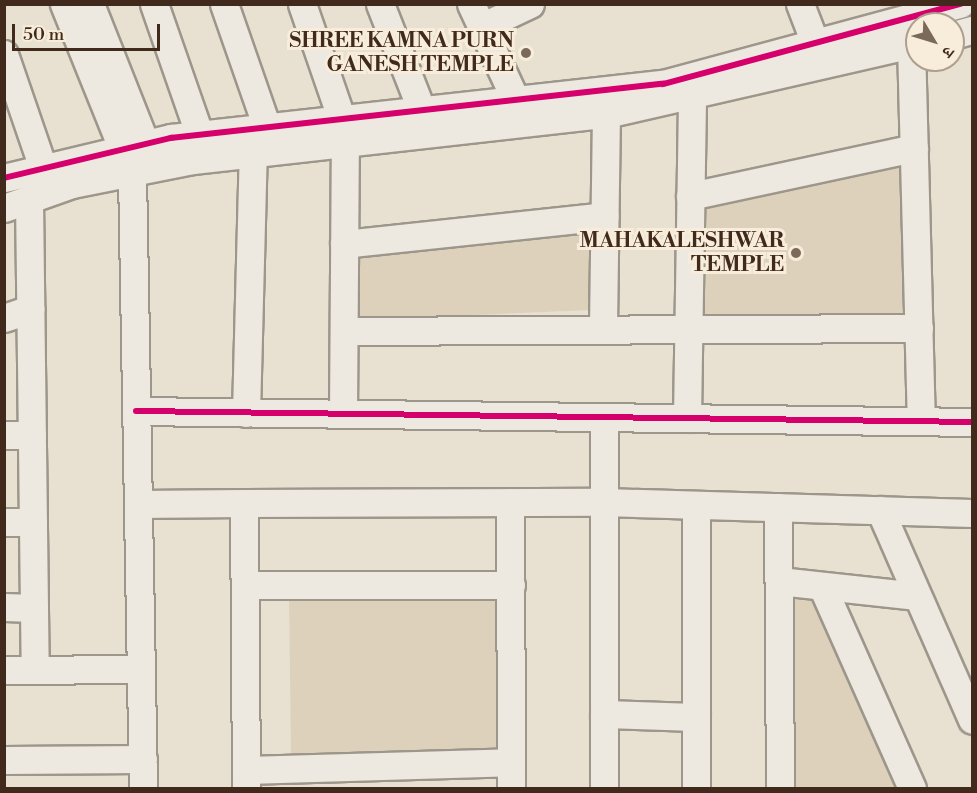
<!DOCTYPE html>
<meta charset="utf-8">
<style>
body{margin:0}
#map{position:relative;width:977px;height:793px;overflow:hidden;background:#e8e0d0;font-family:"Libre Bodoni","Noto Serif Devanagari",serif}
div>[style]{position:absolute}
.green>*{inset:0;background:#ddd1bb}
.roads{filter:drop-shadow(2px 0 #9d968b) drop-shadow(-2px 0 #9d968b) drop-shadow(0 2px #9d968b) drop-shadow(0 -2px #9d968b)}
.minor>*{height:27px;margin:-13.5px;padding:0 13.5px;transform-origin:13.5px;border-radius:13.5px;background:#ede8e0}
.cycleway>*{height:6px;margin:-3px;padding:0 3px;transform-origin:3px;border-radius:3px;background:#d6006c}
.dots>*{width:16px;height:16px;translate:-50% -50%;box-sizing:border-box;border:3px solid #f7edda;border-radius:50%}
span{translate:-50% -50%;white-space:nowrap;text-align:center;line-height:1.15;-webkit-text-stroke:6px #f7edda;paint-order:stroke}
.poi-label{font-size:21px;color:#412a1b;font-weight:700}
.right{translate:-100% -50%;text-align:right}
.frame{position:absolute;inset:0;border:6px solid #412a1b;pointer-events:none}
.north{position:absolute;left:905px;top:12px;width:60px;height:60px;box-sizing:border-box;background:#f7edda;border:2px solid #ae9f8e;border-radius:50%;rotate:128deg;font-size:16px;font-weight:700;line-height:24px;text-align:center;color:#412a1b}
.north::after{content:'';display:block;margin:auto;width:21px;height:27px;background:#7b6a5a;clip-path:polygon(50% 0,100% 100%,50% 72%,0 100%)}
.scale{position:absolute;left:12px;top:24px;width:148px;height:27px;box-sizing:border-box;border:3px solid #412a1b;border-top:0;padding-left:8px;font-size:18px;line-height:21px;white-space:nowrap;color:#412a1b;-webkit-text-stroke:4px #f7edda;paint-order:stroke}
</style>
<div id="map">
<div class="green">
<div style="clip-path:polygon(905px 158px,907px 317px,696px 319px,697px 205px)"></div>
<div style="clip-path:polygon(591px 231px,592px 310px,360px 320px,355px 255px)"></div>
<div style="clip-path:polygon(502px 590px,503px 754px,291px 757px,289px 593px)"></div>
<div style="clip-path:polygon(791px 593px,815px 595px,905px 788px,792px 788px)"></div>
</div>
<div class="roads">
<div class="minor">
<div style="left:64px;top:4px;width:181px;rotate:68deg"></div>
<div style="left:132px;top:172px;width:616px;rotate:88.98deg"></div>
<div style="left:90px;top:4px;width:149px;rotate:68.4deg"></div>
<div style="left:145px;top:143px;width:16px;rotate:112deg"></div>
<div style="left:154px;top:4px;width:140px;rotate:70.8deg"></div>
<div style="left:224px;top:4px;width:133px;rotate:70.8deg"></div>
<div style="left:302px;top:4px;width:126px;rotate:71deg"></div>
<div style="left:380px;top:4px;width:118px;rotate:68.6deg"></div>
<div style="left:471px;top:4px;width:109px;rotate:65.1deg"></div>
<div style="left:800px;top:4px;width:42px;rotate:69deg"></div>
<div style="left:481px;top:27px;width:54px;rotate:-25.1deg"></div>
<div style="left:953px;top:35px;width:20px;rotate:-15deg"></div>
<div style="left:911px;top:44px;width:377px;rotate:88.5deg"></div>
<div style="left:4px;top:54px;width:117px;rotate:71.1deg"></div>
<div style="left:4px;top:178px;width:172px;rotate:-13.5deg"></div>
<div style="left:171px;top:138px;width:495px;rotate:-6.3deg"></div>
<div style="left:663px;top:84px;width:308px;rotate:-15.1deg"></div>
<div style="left:690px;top:196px;width:229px;rotate:-12.1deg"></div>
<div style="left:29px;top:199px;width:470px;rotate:89.3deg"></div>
<div style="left:4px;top:208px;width:72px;rotate:-19.4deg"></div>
<div style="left:72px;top:184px;width:123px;rotate:-11.2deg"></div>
<div style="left:193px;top:160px;width:416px;rotate:-6.4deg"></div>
<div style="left:606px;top:114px;width:319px;rotate:-12.9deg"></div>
<div style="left:344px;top:244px;width:262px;rotate:-6.1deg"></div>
<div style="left:4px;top:318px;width:28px;rotate:-19deg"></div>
<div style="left:603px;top:327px;width:213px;rotate:-89.2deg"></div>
<div style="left:344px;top:331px;width:575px;rotate:-0.3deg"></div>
<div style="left:136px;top:411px;width:836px;rotate:0.75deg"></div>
<div style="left:246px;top:413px;width:260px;rotate:-88.5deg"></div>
<div style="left:343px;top:414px;width:271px;rotate:-89.6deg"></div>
<div style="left:604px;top:417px;width:371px;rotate:90deg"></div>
<div style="left:687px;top:418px;width:324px;rotate:-89.1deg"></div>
<div style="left:4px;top:435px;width:28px"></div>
<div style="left:510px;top:502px;width:286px;rotate:89.8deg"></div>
<div style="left:244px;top:503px;width:360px;rotate:-0.2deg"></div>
<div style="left:604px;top:502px;width:368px;rotate:1.7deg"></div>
<div style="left:138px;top:504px;width:106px;rotate:-0.5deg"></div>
<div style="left:244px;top:503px;width:285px;rotate:89.6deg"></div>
<div style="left:696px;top:505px;width:283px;rotate:90deg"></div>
<div style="left:778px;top:507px;width:281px;rotate:89.6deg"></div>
<div style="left:880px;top:510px;width:229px;rotate:66.3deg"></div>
<div style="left:4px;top:522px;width:29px"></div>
<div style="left:779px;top:581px;width:139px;rotate:6.2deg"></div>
<div style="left:245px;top:585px;width:266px"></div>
<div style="left:822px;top:586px;width:221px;rotate:66deg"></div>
<div style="left:4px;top:607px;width:30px;rotate:2deg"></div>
<div style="left:4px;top:670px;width:137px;rotate:-0.4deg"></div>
<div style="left:604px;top:714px;width:92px;rotate:1.9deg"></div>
<div style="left:4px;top:760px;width:139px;rotate:-0.4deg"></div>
<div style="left:246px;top:770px;width:265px;rotate:-1.7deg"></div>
</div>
</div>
<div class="cycleway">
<div style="left:4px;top:178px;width:172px;rotate:-13.5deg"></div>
<div style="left:171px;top:138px;width:495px;rotate:-6.3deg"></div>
<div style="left:663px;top:84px;width:308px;rotate:-15.1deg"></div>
<div style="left:136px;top:411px;width:836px;rotate:0.75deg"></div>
</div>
<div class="dots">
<div style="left:526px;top:53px;background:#7b6a5a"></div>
<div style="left:796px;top:253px;background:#7b6a5a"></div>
</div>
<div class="poi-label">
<span class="right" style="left:514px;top:53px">SHREE KAMNA PURN<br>GANESH TEMPLE</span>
<span class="right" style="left:784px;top:253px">MAHAKALESHWAR<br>TEMPLE</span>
</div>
<div class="frame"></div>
<div class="north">उ</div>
<div class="scale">50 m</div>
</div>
